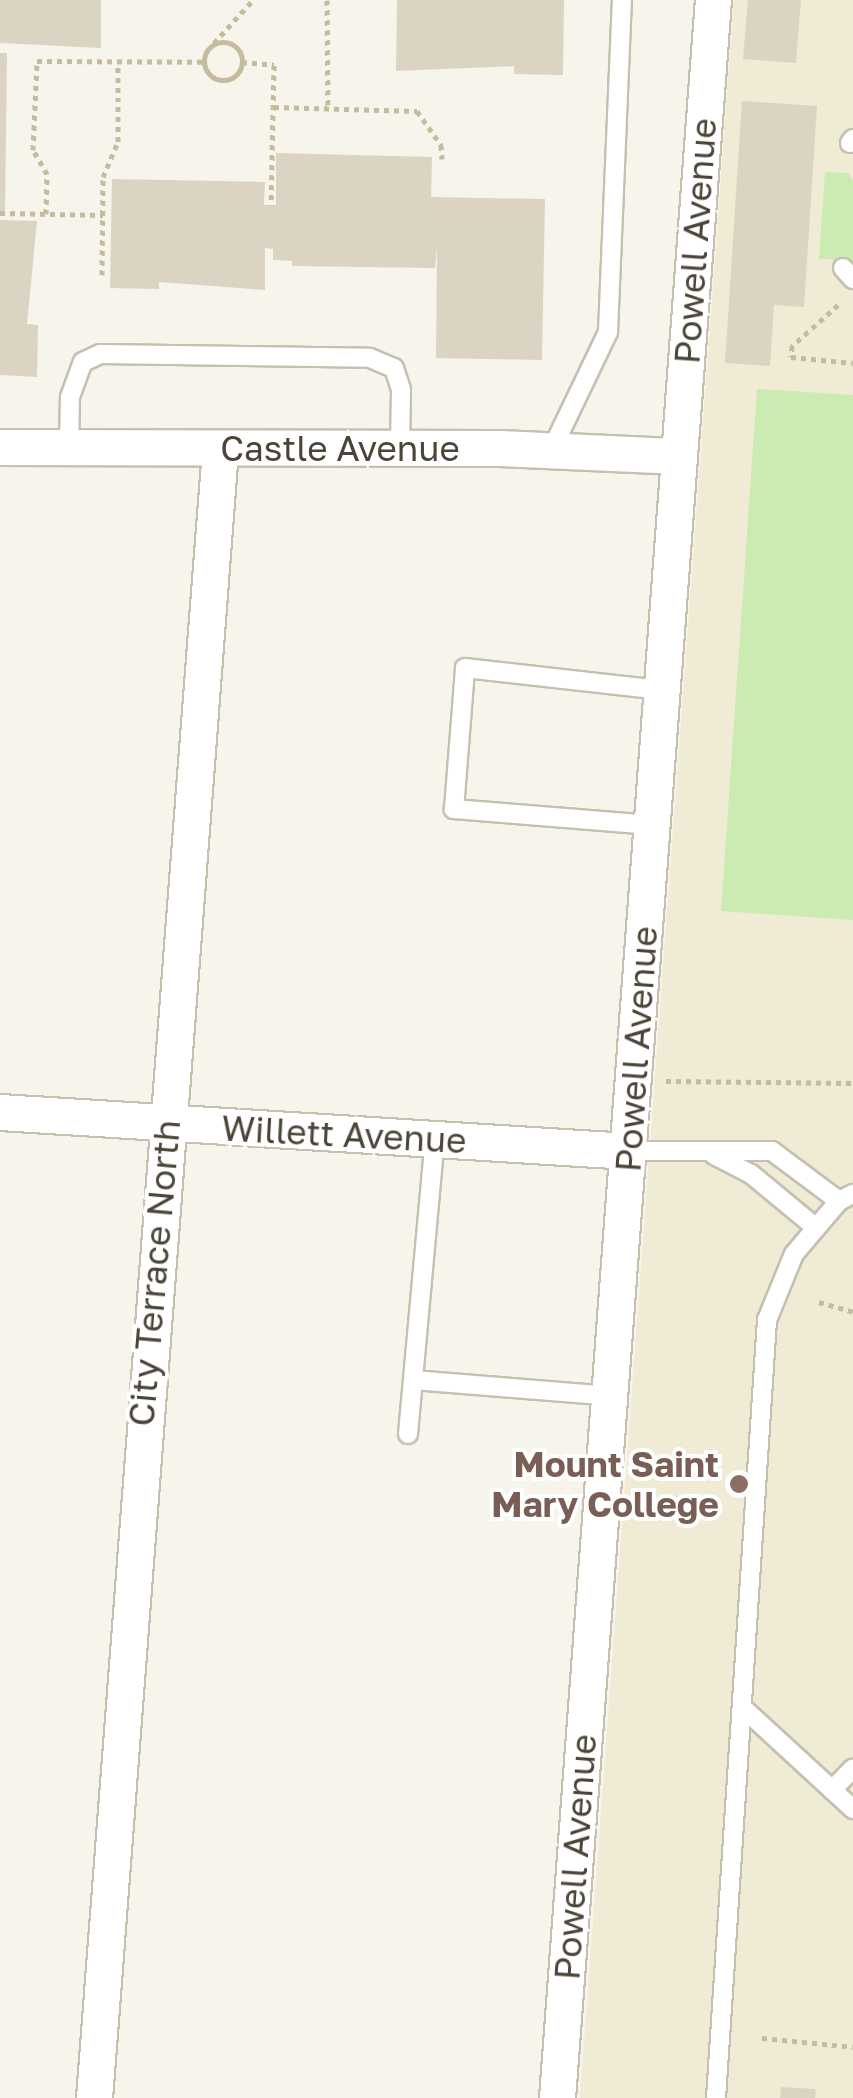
<!DOCTYPE html>
<style>
body{margin:0}
#map{position:relative;width:853px;height:2098px;overflow:hidden;background:#f6f4eb;font-family:"Golos Text",sans-serif}
div>[style]{position:absolute}
.education>*{inset:0;background:#efebd4}
.green>*{inset:0;background:#cbebb2}
.building>*{inset:0;background:#dbd4c2}
.path>*{height:5px;margin-top:-2.5px;transform-origin:0;background:repeating-linear-gradient(90deg,#c5bb9d 0 5px,transparent 0 10px)}
.path>.ring{margin:-2.5px;padding:0;box-sizing:content-box;background:none;border:5px solid #c5bb9d;border-radius:50%}
.roads{filter:drop-shadow(2px 0 #c5c0af) drop-shadow(-2px 0 #c5c0af) drop-shadow(0 2px #c5c0af) drop-shadow(0 -2px #c5c0af)}
.service>*{height:18px;margin:-9px;padding:0 9px;transform-origin:9px;border-radius:9px;background:#fff}
.minor>*{height:35px;margin:-17.5px;padding:0 17.5px;transform-origin:17.5px;border-radius:17.5px;background:#fff}
.dots>*{width:28px;height:28px;translate:-50% -50%;box-sizing:border-box;border:5px solid #fff;border-radius:50%}
span{translate:-50% -50%;white-space:nowrap;text-align:center;line-height:1.15;-webkit-text-stroke:8px #fff;paint-order:stroke}
.street-label{font-size:35px;color:#4b4538}
.education-label{font-size:35px;color:#785e54;font-weight:700}
.right{translate:-100% -50%;text-align:right}
</style>
<div id="map">
<div class="education">
<div style="clip-path:polygon(734px 0,853px 0,853px 2098px,580px 2098px)"></div>
</div>
<div class="green">
<div style="clip-path:polygon(825px 172px,848px 173px,853px 180px,853px 260px,819px 259px)"></div>
<div style="clip-path:polygon(757px 389px,853px 395px,853px 920px,721px 911px)"></div>
</div>
<div class="building">
<div style="clip-path:polygon(0 0,101px 0,101px 48px,0 43px)"></div>
<div style="clip-path:polygon(397px 0,564px 0,563px 75px,514px 74px,514px 66px,396px 71px)"></div>
<div style="clip-path:polygon(748px 0,801px 0,796px 63px,743px 59px)"></div>
<div style="clip-path:polygon(0 53px,7px 53px,5px 213px,0 213px)"></div>
<div style="clip-path:polygon(742px 101px,817px 106px,804px 307px,774px 305px,770px 366px,725px 363px)"></div>
<div style="clip-path:polygon(276px 153px,432px 157px,431px 197px,545px 199px,542px 360px,436px 358px,437px 248px,435px 268px,292px 266px,292px 261px,273px 260px,273px 249px,265px 248px,265px 290px,159px 282px,159px 289px,110px 288px,112px 179px,265px 182px,264px 205px,276px 205px)"></div>
<div style="clip-path:polygon(0 220px,37px 221px,27px 324px,38px 325px,37px 377px,0 375px)"></div>
<div style="clip-path:polygon(781px 2087px,816px 2089px,815px 2098px,780px 2098px)"></div>
</div>
<div class="path">
<div style="left:327px;top:0;width:107px;rotate:89.5deg"></div>
<div class="ring" style="left:204px;top:42px;width:33px;height:33px"></div>
<div style="left:214px;top:43px;width:58px;rotate:-47.8deg"></div>
<div style="left:242px;top:62px;width:32px;rotate:5deg"></div>
<div style="left:274px;top:65px;width:140px;rotate:91.2deg"></div>
<div style="left:274px;top:107px;width:143px;rotate:1.6deg"></div>
<div style="left:417px;top:111px;width:42px;rotate:54.8deg"></div>
<div style="left:441px;top:145px;width:14px;rotate:86deg"></div>
<div style="left:0;top:213px;width:103px;rotate:1.1deg"></div>
<div style="left:46px;top:214px;width:40px;rotate:-88.6deg"></div>
<div style="left:47px;top:174px;width:28px;rotate:-120deg"></div>
<div style="left:33px;top:150px;width:89px;rotate:-87.4deg"></div>
<div style="left:37px;top:61px;width:166px;rotate:0.3deg"></div>
<div style="left:102px;top:275px;width:98px;rotate:-89.4deg"></div>
<div style="left:103px;top:177px;width:38px;rotate:-67deg"></div>
<div style="left:118px;top:142px;width:79px;rotate:-90deg"></div>
<div style="left:838px;top:305px;width:62px;rotate:138.3deg"></div>
<div style="left:792px;top:346px;width:11px;rotate:95deg"></div>
<div style="left:791px;top:357px;width:62px;rotate:5.5deg"></div>
<div style="left:666px;top:1081px;width:187px;rotate:0.6deg"></div>
<div style="left:819px;top:1302px;width:35px;rotate:16deg"></div>
<div style="left:762px;top:2038px;width:91px;rotate:5.6deg"></div>
</div>
<div class="roads">
<div class="service">
<div style="left:850px;top:143px;width:5px;rotate:-53deg"></div>
<div style="left:843px;top:268px;width:15px;rotate:48deg"></div>
<div style="left:69px;top:447px;width:50px;rotate:-88.9deg"></div>
<div style="left:70px;top:397px;width:37px;rotate:-70deg"></div>
<div style="left:83px;top:362px;width:19px;rotate:-25deg"></div>
<div style="left:100px;top:354px;width:270px;rotate:0.8deg"></div>
<div style="left:370px;top:358px;width:26px;rotate:23deg"></div>
<div style="left:394px;top:368px;width:23px;rotate:72deg"></div>
<div style="left:401px;top:390px;width:58px;rotate:91deg"></div>
<div style="left:551px;top:451px;width:132px;rotate:-64.4deg"></div>
<div style="left:608px;top:332px;width:332px;rotate:-87.6deg"></div>
<div style="left:652px;top:825px;width:199px;rotate:-175.4deg"></div>
<div style="left:454px;top:809px;width:141px;rotate:-85.5deg"></div>
<div style="left:465px;top:668px;width:198px;rotate:6.4deg"></div>
<div style="left:629px;top:1151px;width:143px"></div>
<div style="left:772px;top:1151px;width:84px;rotate:36.7deg"></div>
<div style="left:714px;top:1155px;width:42px;rotate:27.2deg"></div>
<div style="left:751px;top:1174px;width:83px;rotate:39.6deg"></div>
<div style="left:413px;top:1380px;width:198px;rotate:4.6deg"></div>
<div style="left:408px;top:1434px;width:296px;rotate:-84.8deg"></div>
<div style="left:742px;top:1707px;width:151px;rotate:42.6deg"></div>
<div style="left:832px;top:1790px;width:30px;rotate:-46deg"></div>
<div style="left:716px;top:2098px;width:780px;rotate:-86.25deg"></div>
<div style="left:767px;top:1320px;width:71px;rotate:-67.8deg"></div>
<div style="left:794px;top:1254px;width:70px;rotate:-49.7deg"></div>
<div style="left:839px;top:1201px;width:16px;rotate:-27deg"></div>
</div>
<div class="minor">
<div style="left:0;top:447px;width:500px;rotate:0.11deg"></div>
<div style="left:500px;top:448px;width:179px;rotate:2.6deg"></div>
<div style="left:0;top:1112px;width:630px;rotate:3.55deg"></div>
<div style="left:94px;top:2098px;width:1655px;rotate:-85.63deg"></div>
<div style="left:557px;top:2098px;width:2104px;rotate:-85.75deg"></div>
</div>
</div>
<div class="dots">
<div style="left:739px;top:1484px;background:#8d6e63"></div>
</div>
<div class="street-label">
<span style="left:695px;top:241px;rotate:-86deg">Powell Avenue</span>
<span style="left:340px;top:448px">Castle Avenue</span>
<span style="left:636px;top:1049px;rotate:-86deg">Powell Avenue</span>
<span style="left:344px;top:1134px;rotate:3deg">Willett Avenue</span>
<span style="left:154px;top:1273px;rotate:-85deg">City Terrace North</span>
<span style="left:575px;top:1857px;rotate:-86deg">Powell Avenue</span>
</div>
<div class="education-label">
<span class="right" style="left:719px;top:1484px">Mount Saint<br>Mary College</span>
</div>
</div>
